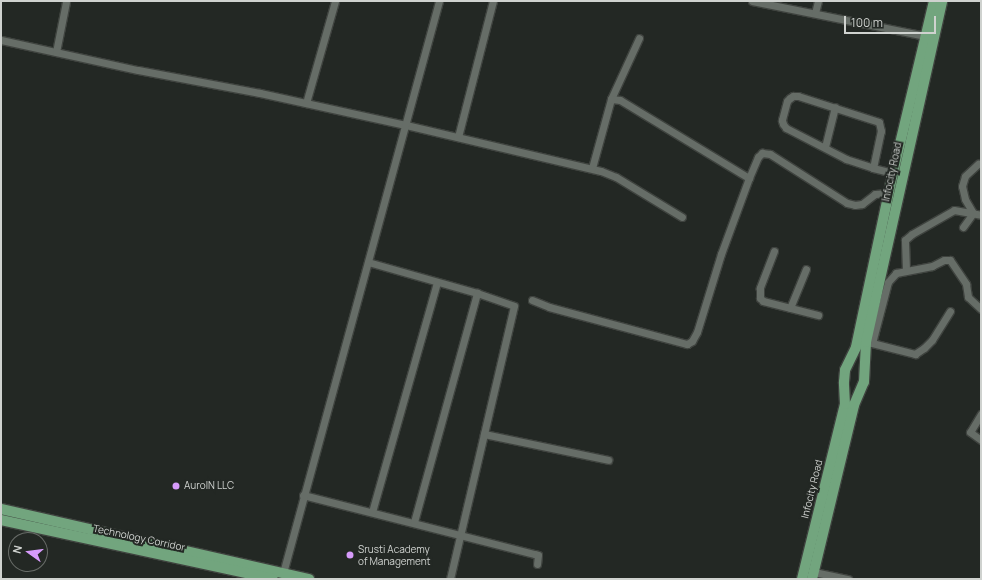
<!DOCTYPE html>
<style>
body{margin:0}
#map{position:relative;width:982px;height:580px;overflow:hidden;background:#232824;font-family:Manrope,sans-serif}
div>[style]{position:absolute}
.roads{filter:drop-shadow(1px 0 #3f433f) drop-shadow(-1px 0 #3f433f) drop-shadow(0 1px #3f433f) drop-shadow(0 -1px #3f433f)}
.street>*{height:7px;margin:-3.5px;padding:0 3.5px;transform-origin:3.5px;border-radius:3.5px;background:#666d67}
.primary>*{height:10px;margin:-5px;padding:0 5px;transform-origin:5px;border-radius:5px;background:#72a57e}
.dots>*{width:11px;height:11px;translate:-50% -50%;box-sizing:border-box;border:2px solid #232824;border-radius:50%}
span{translate:-50% -50%;white-space:nowrap;text-align:center;line-height:1.15;-webkit-text-stroke:4px #232824;paint-order:stroke}
.street-label{font-size:10px;color:#cfd2cf}
.poi-label{font-size:10px;color:#cfd2cf}
.left{translate:0 -50%;text-align:left}
.frame{position:absolute;inset:0;border:2px solid #cfd2cf;pointer-events:none}
.north{position:absolute;left:8px;top:532px;width:40px;height:40px;box-sizing:border-box;background:#232824;border:1px solid #686c68;border-radius:50%;rotate:284deg;font-size:11px;font-weight:700;line-height:16px;text-align:center;color:#cfd2cf}
.north::after{content:'';display:block;margin:auto;width:14px;height:18px;background:#d69bfa;clip-path:polygon(50% 0,100% 100%,50% 72%,0 100%)}
.scale{position:absolute;left:844px;top:16px;width:92px;height:18px;box-sizing:border-box;border:2px solid #cfd2cf;border-top:0;padding-left:5px;font-size:12px;line-height:14px;white-space:nowrap;color:#cfd2cf;-webkit-text-stroke:3px #232824;paint-order:stroke}
</style>
<div id="map">
<div class="roads">
<div class="street">
<div style="left:752px;top:1px;width:177px;rotate:11.4deg"></div>
<div style="left:815px;top:13px;width:12px;rotate:-76deg"></div>
<div style="left:1px;top:40px;width:140px;rotate:12.4deg"></div>
<div style="left:138px;top:70px;width:124px;rotate:10.7deg"></div>
<div style="left:260px;top:93px;width:149px;rotate:12.4deg"></div>
<div style="left:406px;top:125px;width:200px;rotate:13.3deg"></div>
<div style="left:601px;top:171px;width:16px;rotate:22deg"></div>
<div style="left:616px;top:177px;width:77px;rotate:31.2deg"></div>
<div style="left:56px;top:52px;width:51px;rotate:-78.7deg"></div>
<div style="left:611px;top:99px;width:67px;rotate:-65.3deg"></div>
<div style="left:306px;top:103px;width:106px;rotate:-74.1deg"></div>
<div style="left:458px;top:137px;width:140px;rotate:-75.6deg"></div>
<div style="left:825px;top:147px;width:41px;rotate:-76deg"></div>
<div style="left:592px;top:168px;width:72px;rotate:-74.6deg"></div>
<div style="left:611px;top:99px;width:9px;rotate:6deg"></div>
<div style="left:620px;top:100px;width:151px;rotate:31.2deg"></div>
<div style="left:873px;top:168px;width:38px;rotate:-78deg"></div>
<div style="left:881px;top:131px;width:9px;rotate:-103deg"></div>
<div style="left:879px;top:122px;width:85px;rotate:-162.2deg"></div>
<div style="left:798px;top:96px;width:5px;rotate:180deg"></div>
<div style="left:793px;top:96px;width:4px;rotate:146deg"></div>
<div style="left:790px;top:98px;width:4px;rotate:135deg"></div>
<div style="left:787px;top:101px;width:20px;rotate:105deg"></div>
<div style="left:782px;top:120px;width:4px;rotate:76deg"></div>
<div style="left:783px;top:124px;width:5px;rotate:53deg"></div>
<div style="left:786px;top:128px;width:68px;rotate:27.3deg"></div>
<div style="left:846px;top:159px;width:28px;rotate:18deg"></div>
<div style="left:873px;top:168px;width:21px;rotate:14deg"></div>
<div style="left:963px;top:227px;width:17px;rotate:-54deg"></div>
<div style="left:973px;top:213px;width:16px;rotate:-120deg"></div>
<div style="left:965px;top:199px;width:13px;rotate:-103deg"></div>
<div style="left:962px;top:186px;width:10px;rotate:-73deg"></div>
<div style="left:965px;top:176px;width:18px;rotate:-43deg"></div>
<div style="left:774px;top:251px;width:40px;rotate:111deg"></div>
<div style="left:760px;top:288px;width:10px;rotate:90deg"></div>
<div style="left:760px;top:298px;width:4px;rotate:45deg"></div>
<div style="left:763px;top:301px;width:57px;rotate:14.3deg"></div>
<div style="left:368px;top:262px;width:113px;rotate:15.9deg"></div>
<div style="left:477px;top:293px;width:39px;rotate:19deg"></div>
<div style="left:514px;top:306px;width:280px;rotate:103.2deg"></div>
<div style="left:906px;top:270px;width:30px;rotate:-92deg"></div>
<div style="left:905px;top:240px;width:9px;rotate:-41deg"></div>
<div style="left:912px;top:234px;width:48px;rotate:-29.7deg"></div>
<div style="left:954px;top:210px;width:27px;rotate:10deg"></div>
<div style="left:532px;top:300px;width:18px;rotate:22deg"></div>
<div style="left:549px;top:307px;width:143px;rotate:15deg"></div>
<div style="left:687px;top:344px;width:6px;rotate:-31deg"></div>
<div style="left:692px;top:341px;width:10px;rotate:-61deg"></div>
<div style="left:697px;top:332px;width:82px;rotate:-72.9deg"></div>
<div style="left:721px;top:254px;width:81px;rotate:-69.8deg"></div>
<div style="left:749px;top:178px;width:23px;rotate:-67deg"></div>
<div style="left:758px;top:157px;width:6px;rotate:-45deg"></div>
<div style="left:762px;top:153px;width:8px;rotate:7deg"></div>
<div style="left:770px;top:154px;width:91px;rotate:32.5deg"></div>
<div style="left:847px;top:203px;width:8px;rotate:14deg"></div>
<div style="left:855px;top:205px;width:7px;rotate:-8deg"></div>
<div style="left:862px;top:204px;width:16px;rotate:-38deg"></div>
<div style="left:875px;top:194px;width:14px;rotate:-4deg"></div>
<div style="left:790px;top:308px;width:42px;rotate:-67.7deg"></div>
<div style="left:868px;top:342px;width:49px;rotate:14.3deg"></div>
<div style="left:915px;top:354px;width:11px;rotate:-34deg"></div>
<div style="left:924px;top:348px;width:11px;rotate:-45deg"></div>
<div style="left:932px;top:340px;width:34px;rotate:-58deg"></div>
<div style="left:872px;top:343px;width:63px;rotate:-75.3deg"></div>
<div style="left:888px;top:282px;width:12px;rotate:-48deg"></div>
<div style="left:896px;top:273px;width:37px;rotate:-11deg"></div>
<div style="left:932px;top:266px;width:13px;rotate:-27deg"></div>
<div style="left:944px;top:260px;width:6px"></div>
<div style="left:950px;top:260px;width:29px;rotate:56deg"></div>
<div style="left:966px;top:284px;width:13px;rotate:81deg"></div>
<div style="left:968px;top:297px;width:18px;rotate:43deg"></div>
<div style="left:981px;top:414px;width:21px;rotate:121deg"></div>
<div style="left:970px;top:432px;width:14px;rotate:36deg"></div>
<div style="left:484px;top:434px;width:127px;rotate:11.8deg"></div>
<div style="left:303px;top:495px;width:239px;rotate:14.3deg"></div>
<div style="left:535px;top:554px;width:3px;rotate:18deg"></div>
<div style="left:538px;top:555px;width:9px;rotate:96deg"></div>
<div style="left:372px;top:512px;width:238px;rotate:-74.2deg"></div>
<div style="left:414px;top:522px;width:238px;rotate:-74.6deg"></div>
<div style="left:814px;top:572px;width:35px;rotate:12deg"></div>
<div style="left:283px;top:573px;width:593px;rotate:-74.74deg"></div>
</div>
<div class="primary">
<div style="left:1px;top:509px;width:316px;rotate:12.8deg"></div>
<div style="left:1px;top:520px;width:278px;rotate:12.2deg"></div>
<div style="left:802px;top:579px;width:180px;rotate:-76.2deg"></div>
<div style="left:845px;top:404px;width:22px;rotate:-93deg"></div>
<div style="left:844px;top:382px;width:12px;rotate:-85deg"></div>
<div style="left:845px;top:370px;width:25px;rotate:-64deg"></div>
<div style="left:856px;top:347px;width:178px;rotate:-78deg"></div>
<div style="left:893px;top:173px;width:177px;rotate:-76.6deg"></div>
<div style="left:812px;top:579px;width:179px;rotate:-76.4deg"></div>
<div style="left:854px;top:405px;width:25px;rotate:-67deg"></div>
<div style="left:864px;top:382px;width:40px;rotate:-87.1deg"></div>
<div style="left:866px;top:342px;width:349px;rotate:-77.4deg"></div>
</div>
</div>
<div class="dots">
<div style="left:176px;top:486px;background:#d69bfa"></div>
<div style="left:350px;top:555px;background:#d69bfa"></div>
</div>
<div class="street-label">
<span style="left:892px;top:172px;rotate:-78deg">Infocity Road</span>
<span style="left:812px;top:489px;rotate:-76deg">Infocity Road</span>
<span style="left:139px;top:538px;rotate:12deg">Technology Corridor</span>
</div>
<div class="poi-label">
<span class="left" style="left:184px;top:486px">AuroIN LLC</span>
<span class="left" style="left:358px;top:555px">Srusti Academy<br>of Management</span>
</div>
<div class="frame"></div>
<div class="north">N</div>
<div class="scale">100 m</div>
</div>
